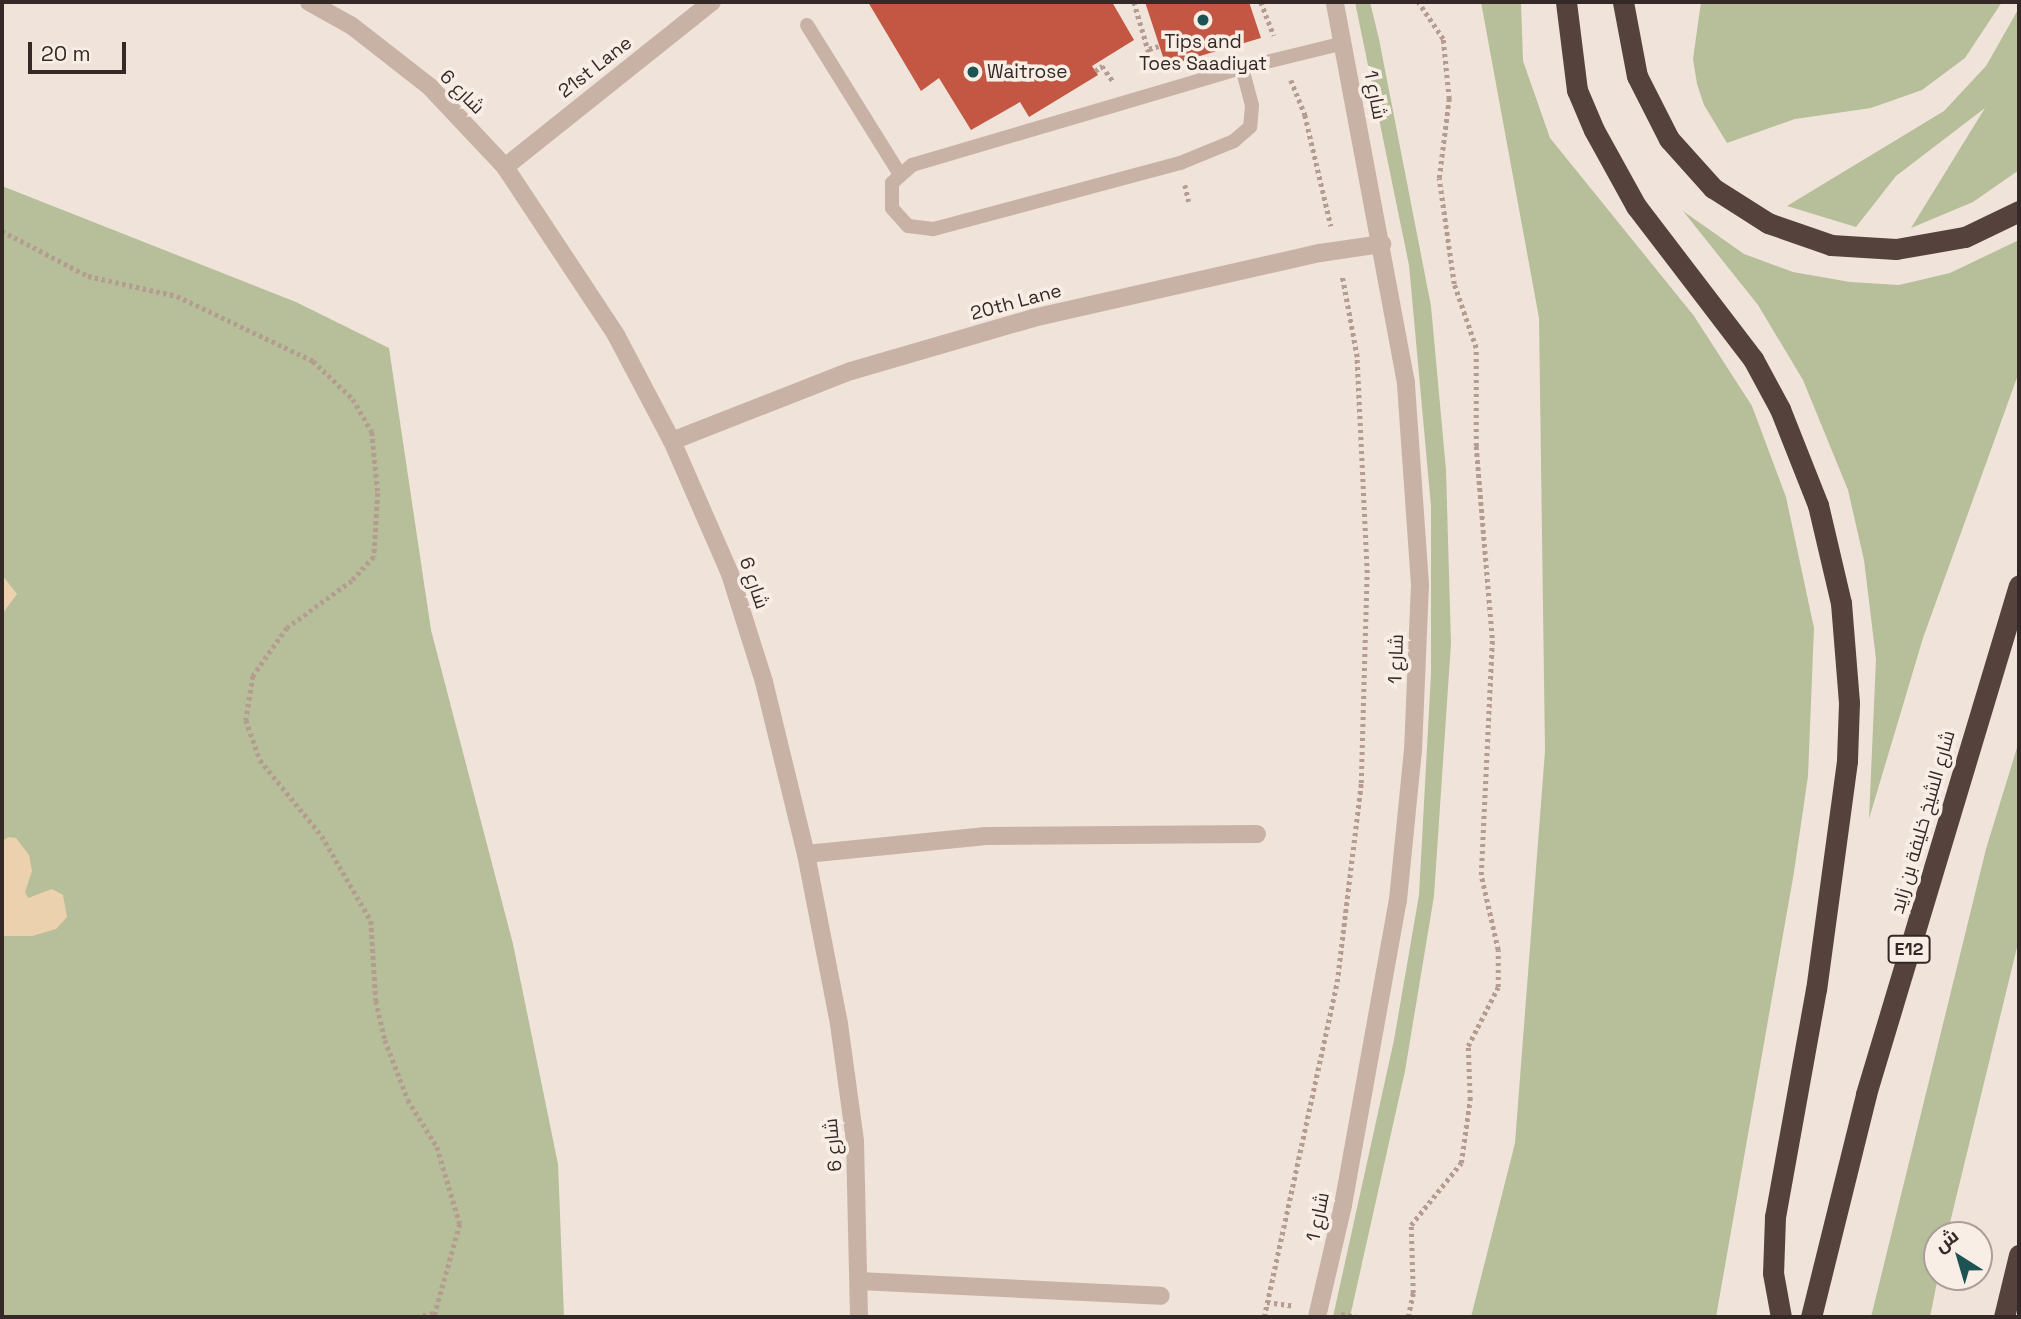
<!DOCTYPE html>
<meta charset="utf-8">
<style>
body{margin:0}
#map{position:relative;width:2021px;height:1319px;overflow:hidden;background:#f0e3d9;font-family:"Space Grotesk",Cairo,sans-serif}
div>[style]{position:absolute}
.green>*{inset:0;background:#b6bf99}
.sand>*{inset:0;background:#ecd1af}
.building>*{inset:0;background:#c35744}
.path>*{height:4.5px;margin-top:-2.25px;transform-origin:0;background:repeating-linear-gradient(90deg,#b49c90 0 3.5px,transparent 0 7px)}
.lane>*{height:14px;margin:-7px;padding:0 7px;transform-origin:7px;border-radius:7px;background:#c8b2a5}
.street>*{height:18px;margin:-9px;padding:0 9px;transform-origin:9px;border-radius:9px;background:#c8b2a5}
.highway>*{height:21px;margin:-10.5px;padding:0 10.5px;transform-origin:10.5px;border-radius:10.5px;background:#55423d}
.dots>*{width:19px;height:19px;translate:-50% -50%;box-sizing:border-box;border:4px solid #f8eee5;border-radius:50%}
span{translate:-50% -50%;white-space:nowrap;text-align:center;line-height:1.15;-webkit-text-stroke:7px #f8eee5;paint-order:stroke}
.shield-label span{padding:2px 5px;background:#f8eee5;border:2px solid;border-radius:5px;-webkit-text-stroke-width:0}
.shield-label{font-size:18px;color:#342926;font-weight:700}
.poi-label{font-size:19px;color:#342926}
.left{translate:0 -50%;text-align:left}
.street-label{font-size:19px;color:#342926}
.frame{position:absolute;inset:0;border:4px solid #342926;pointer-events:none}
.north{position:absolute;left:1923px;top:1221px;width:70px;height:70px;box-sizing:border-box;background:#f8eee5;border:2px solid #aa9f99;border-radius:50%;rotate:323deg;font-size:19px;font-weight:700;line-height:28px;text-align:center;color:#342926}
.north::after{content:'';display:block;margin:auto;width:24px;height:32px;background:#1d5453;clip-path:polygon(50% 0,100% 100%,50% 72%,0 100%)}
.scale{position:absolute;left:28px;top:42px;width:98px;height:32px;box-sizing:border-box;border:4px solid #342926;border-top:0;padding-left:9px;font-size:21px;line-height:24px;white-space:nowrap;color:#342926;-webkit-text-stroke:5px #f8eee5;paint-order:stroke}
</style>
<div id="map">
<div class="green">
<div style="clip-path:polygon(1355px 2px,1370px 2px,1379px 39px,1431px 306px,1446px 470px,1451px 643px,1434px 896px,1405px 1071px,1350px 1317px,1333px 1317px,1394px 1040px,1419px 895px,1431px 674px,1431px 506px,1409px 265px)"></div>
<div style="clip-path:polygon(1481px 2px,1521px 2px,1523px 61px,1550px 138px,1694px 316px,1752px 406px,1786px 497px,1814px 628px,1808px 776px,1794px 872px,1716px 1317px,1471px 1317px,1515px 1143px,1545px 751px,1539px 318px)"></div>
<div style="clip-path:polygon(1701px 2px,2002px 2px,1965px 58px,1922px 90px,1871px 108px,1795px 119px,1727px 143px,1704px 105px,1697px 84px,1693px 59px)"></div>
<div style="clip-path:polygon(2019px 8px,2019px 170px,1973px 202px,1911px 228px,1985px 108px,1896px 176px,1856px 227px,1787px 206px,1944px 111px,1986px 66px)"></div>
<div style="clip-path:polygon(2px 186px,296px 302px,389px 348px,431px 630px,513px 944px,558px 1164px,564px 1317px,2px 1317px)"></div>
<div style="clip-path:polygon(1683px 211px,1744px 254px,1793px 272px,1850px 282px,1899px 285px,1950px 273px,2019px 240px,2019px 372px,1923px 638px,1869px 819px,1876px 659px,1864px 560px,1848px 490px,1803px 380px,1758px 305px)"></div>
<div style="clip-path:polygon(2019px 741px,2019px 939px,1947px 1235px,1937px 1235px,1938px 1277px,1930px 1317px,1871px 1317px,1986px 849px)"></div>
</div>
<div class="sand">
<div style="clip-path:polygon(2px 575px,17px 594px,2px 614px)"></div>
<div style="clip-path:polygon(9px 837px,16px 838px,29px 855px,32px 871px,25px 892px,28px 898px,52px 889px,63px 895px,67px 917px,56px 929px,32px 936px,2px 936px,2px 841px)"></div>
</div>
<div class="building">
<div style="clip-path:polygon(868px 2px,1112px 2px,1134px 40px,1092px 66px,1098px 75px,1029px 117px,1020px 102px,971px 130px,939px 78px,921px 91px)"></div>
<div style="clip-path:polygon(1145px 2px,1249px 2px,1261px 38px,1166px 66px)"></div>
</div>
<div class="path">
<div style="left:1134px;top:2px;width:71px;rotate:73.6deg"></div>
<div style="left:1261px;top:2px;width:36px;rotate:69deg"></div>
<div style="left:1149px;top:49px;width:10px;rotate:-17deg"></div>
<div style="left:1095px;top:71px;width:9px;rotate:-36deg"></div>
<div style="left:1102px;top:66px;width:19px;rotate:54deg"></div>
<div style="left:1291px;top:80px;width:38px;rotate:68deg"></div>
<div style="left:1305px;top:115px;width:114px;rotate:76.8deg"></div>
<div style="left:1185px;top:185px;width:17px;rotate:77deg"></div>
<div style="left:2px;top:231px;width:97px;rotate:27.6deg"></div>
<div style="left:88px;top:276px;width:91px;rotate:12.7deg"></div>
<div style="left:177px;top:296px;width:151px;rotate:25.5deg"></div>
<div style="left:313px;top:361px;width:55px;rotate:43.5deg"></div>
<div style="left:353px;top:399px;width:38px;rotate:60deg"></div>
<div style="left:372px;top:432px;width:61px;rotate:84.4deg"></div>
<div style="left:378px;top:493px;width:64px;rotate:93.6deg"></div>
<div style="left:374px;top:557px;width:33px;rotate:133deg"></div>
<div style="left:352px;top:581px;width:80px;rotate:144.1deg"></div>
<div style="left:287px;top:628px;width:59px;rotate:125.3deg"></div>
<div style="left:253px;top:676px;width:45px;rotate:99deg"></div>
<div style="left:246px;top:720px;width:42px;rotate:70.7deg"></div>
<div style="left:260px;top:760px;width:98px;rotate:50.8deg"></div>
<div style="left:322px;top:836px;width:98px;rotate:60deg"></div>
<div style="left:371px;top:921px;width:80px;rotate:86.4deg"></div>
<div style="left:376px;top:1001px;width:40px;rotate:77deg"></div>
<div style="left:385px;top:1040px;width:64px;rotate:69deg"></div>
<div style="left:408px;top:1100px;width:55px;rotate:58.3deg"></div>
<div style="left:437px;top:1147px;width:80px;rotate:73.4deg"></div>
<div style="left:460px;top:1224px;width:97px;rotate:105.6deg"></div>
<div style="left:1267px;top:1302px;width:27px;rotate:8deg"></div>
<div style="left:1341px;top:1314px;width:16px;rotate:11deg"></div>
<div style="left:416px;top:1317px;width:17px;rotate:-13deg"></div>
<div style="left:1264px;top:1317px;width:343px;rotate:-77.7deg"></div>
<div style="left:1337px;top:982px;width:200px;rotate:-83.1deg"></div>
<div style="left:1361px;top:783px;width:210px;rotate:-88.4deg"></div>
<div style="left:1367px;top:573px;width:216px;rotate:-92.7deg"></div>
<div style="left:1357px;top:357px;width:82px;rotate:-100.5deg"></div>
<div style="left:1408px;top:1317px;width:25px;rotate:-78deg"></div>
<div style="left:1413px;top:1293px;width:68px;rotate:-91.7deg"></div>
<div style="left:1411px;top:1225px;width:80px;rotate:-51.1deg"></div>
<div style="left:1461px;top:1163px;width:64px;rotate:-81.9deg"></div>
<div style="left:1470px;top:1100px;width:54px;rotate:-92.1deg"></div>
<div style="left:1468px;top:1046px;width:66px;rotate:-63deg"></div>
<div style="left:1498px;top:987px;width:37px;rotate:-90deg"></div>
<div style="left:1498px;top:950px;width:77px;rotate:-102.8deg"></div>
<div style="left:1481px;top:875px;width:237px;rotate:-87.3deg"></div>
<div style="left:1492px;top:638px;width:193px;rotate:-94.8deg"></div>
<div style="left:1476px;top:446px;width:98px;rotate:-90deg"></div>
<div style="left:1476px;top:348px;width:68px;rotate:-109deg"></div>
<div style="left:1454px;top:284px;width:107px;rotate:-98.1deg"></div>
<div style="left:1439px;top:178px;width:80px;rotate:-82.8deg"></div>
<div style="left:1449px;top:99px;width:60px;rotate:-95.7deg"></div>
<div style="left:1443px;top:39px;width:45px;rotate:-124deg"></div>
</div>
<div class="lane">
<div style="left:807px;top:25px;width:174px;rotate:58.1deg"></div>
<div style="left:1242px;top:68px;width:39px;rotate:75deg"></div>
<div style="left:1252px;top:106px;width:21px;rotate:95deg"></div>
<div style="left:1250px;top:127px;width:21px;rotate:139deg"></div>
<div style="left:1234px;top:141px;width:58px;rotate:157.8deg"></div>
<div style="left:1180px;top:163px;width:256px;rotate:165deg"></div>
<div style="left:933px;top:229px;width:25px;rotate:-173deg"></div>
<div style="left:908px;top:226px;width:24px;rotate:-132deg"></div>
<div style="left:892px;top:208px;width:25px;rotate:-90deg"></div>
<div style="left:892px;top:183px;width:27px;rotate:-42deg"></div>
<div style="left:912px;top:165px;width:344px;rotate:-16.4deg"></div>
<div style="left:1242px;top:68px;width:105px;rotate:-13.8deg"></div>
</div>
<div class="street">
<div style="left:309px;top:2px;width:49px;rotate:29.2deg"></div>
<div style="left:352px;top:26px;width:99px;rotate:38deg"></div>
<div style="left:430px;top:87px;width:110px;rotate:46.8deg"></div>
<div style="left:505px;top:167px;width:201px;rotate:56.5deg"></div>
<div style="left:616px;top:335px;width:120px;rotate:62.2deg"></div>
<div style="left:672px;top:441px;width:145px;rotate:66.4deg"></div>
<div style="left:730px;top:574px;width:113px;rotate:72.5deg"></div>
<div style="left:764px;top:682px;width:177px;rotate:76.3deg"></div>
<div style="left:806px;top:854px;width:173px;rotate:79deg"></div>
<div style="left:839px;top:1024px;width:118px;rotate:82.2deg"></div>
<div style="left:855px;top:1141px;width:176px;rotate:88.7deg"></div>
<div style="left:505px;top:167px;width:265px;rotate:-38.6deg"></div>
<div style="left:672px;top:441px;width:192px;rotate:-21.4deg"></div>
<div style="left:851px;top:371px;width:190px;rotate:-16.2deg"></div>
<div style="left:1033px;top:318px;width:294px;rotate:-12.8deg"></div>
<div style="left:1320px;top:253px;width:63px;rotate:-8.3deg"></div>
<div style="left:806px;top:854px;width:181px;rotate:-5.7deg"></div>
<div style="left:986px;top:836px;width:271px;rotate:-0.4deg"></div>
<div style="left:859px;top:1281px;width:302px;rotate:2.8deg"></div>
<div style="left:1317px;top:1317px;width:115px;rotate:-76.9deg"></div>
<div style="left:1343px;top:1205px;width:310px;rotate:-79.8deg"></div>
<div style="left:1398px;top:900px;width:150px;rotate:-84.3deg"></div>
<div style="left:1413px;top:751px;width:166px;rotate:-87.6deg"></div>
<div style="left:1420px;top:585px;width:202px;rotate:-94deg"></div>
<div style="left:1406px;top:383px;width:388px;rotate:-100.6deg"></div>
</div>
<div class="highway">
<div style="left:1566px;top:2px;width:89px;rotate:82.9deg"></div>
<div style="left:1577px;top:90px;width:43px;rotate:67deg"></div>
<div style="left:1594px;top:130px;width:87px;rotate:61.1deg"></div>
<div style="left:1636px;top:206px;width:193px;rotate:52.6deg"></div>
<div style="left:1753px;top:359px;width:57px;rotate:61.6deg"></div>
<div style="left:1780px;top:409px;width:103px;rotate:68.4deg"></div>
<div style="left:1818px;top:505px;width:101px;rotate:76.8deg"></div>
<div style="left:1841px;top:603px;width:100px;rotate:85.4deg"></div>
<div style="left:1849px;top:703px;width:58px;rotate:92deg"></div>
<div style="left:1847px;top:761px;width:230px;rotate:97.7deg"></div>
<div style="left:1816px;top:989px;width:232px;rotate:100.2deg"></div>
<div style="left:1775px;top:1217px;width:56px;rotate:92deg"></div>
<div style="left:1773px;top:1273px;width:45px;rotate:79.7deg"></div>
<div style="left:1623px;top:2px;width:75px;rotate:79.3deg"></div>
<div style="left:1637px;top:76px;width:71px;rotate:63.1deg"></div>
<div style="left:1669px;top:139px;width:66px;rotate:48.1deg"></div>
<div style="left:1713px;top:188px;width:65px;rotate:32.5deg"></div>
<div style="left:1768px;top:223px;width:67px;rotate:19.2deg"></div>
<div style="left:1831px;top:245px;width:65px;rotate:3.5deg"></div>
<div style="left:1896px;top:249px;width:70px;rotate:-9.9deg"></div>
<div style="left:1965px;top:237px;width:60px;rotate:-25.7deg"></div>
<div style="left:1811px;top:1317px;width:230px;rotate:-76.1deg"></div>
<div style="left:1866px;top:1094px;width:531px;rotate:-73.27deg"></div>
<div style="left:2004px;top:1317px;width:64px;rotate:-76.4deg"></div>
</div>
<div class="dots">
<div style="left:1203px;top:20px;background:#1d5453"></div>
<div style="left:973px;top:72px;background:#1d5453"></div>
</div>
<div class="shield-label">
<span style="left:1909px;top:949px">E12</span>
</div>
<div class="poi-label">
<span style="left:1203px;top:53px">Tips and<br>Toes Saadiyat</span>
<span class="left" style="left:987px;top:72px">Waitrose</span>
</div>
<div class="street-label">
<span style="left:595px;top:67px;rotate:-38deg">21st Lane</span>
<span style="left:462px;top:92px;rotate:45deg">شارع 6</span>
<span style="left:1375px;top:95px;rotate:79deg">شارع 1</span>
<span style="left:1016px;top:302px;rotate:-15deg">20th Lane</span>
<span style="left:754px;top:583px;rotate:71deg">شارع 6</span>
<span style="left:1396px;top:659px;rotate:-88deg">شارع 1</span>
<span style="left:1923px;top:822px;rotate:-74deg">شارع الشيخ خليفة بن زايد</span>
<span style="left:833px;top:1145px;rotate:-95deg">شارع 6</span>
<span style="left:1318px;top:1217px;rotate:-78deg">شارع 1</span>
</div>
<div class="frame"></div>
<div class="north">ش</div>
<div class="scale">20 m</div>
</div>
